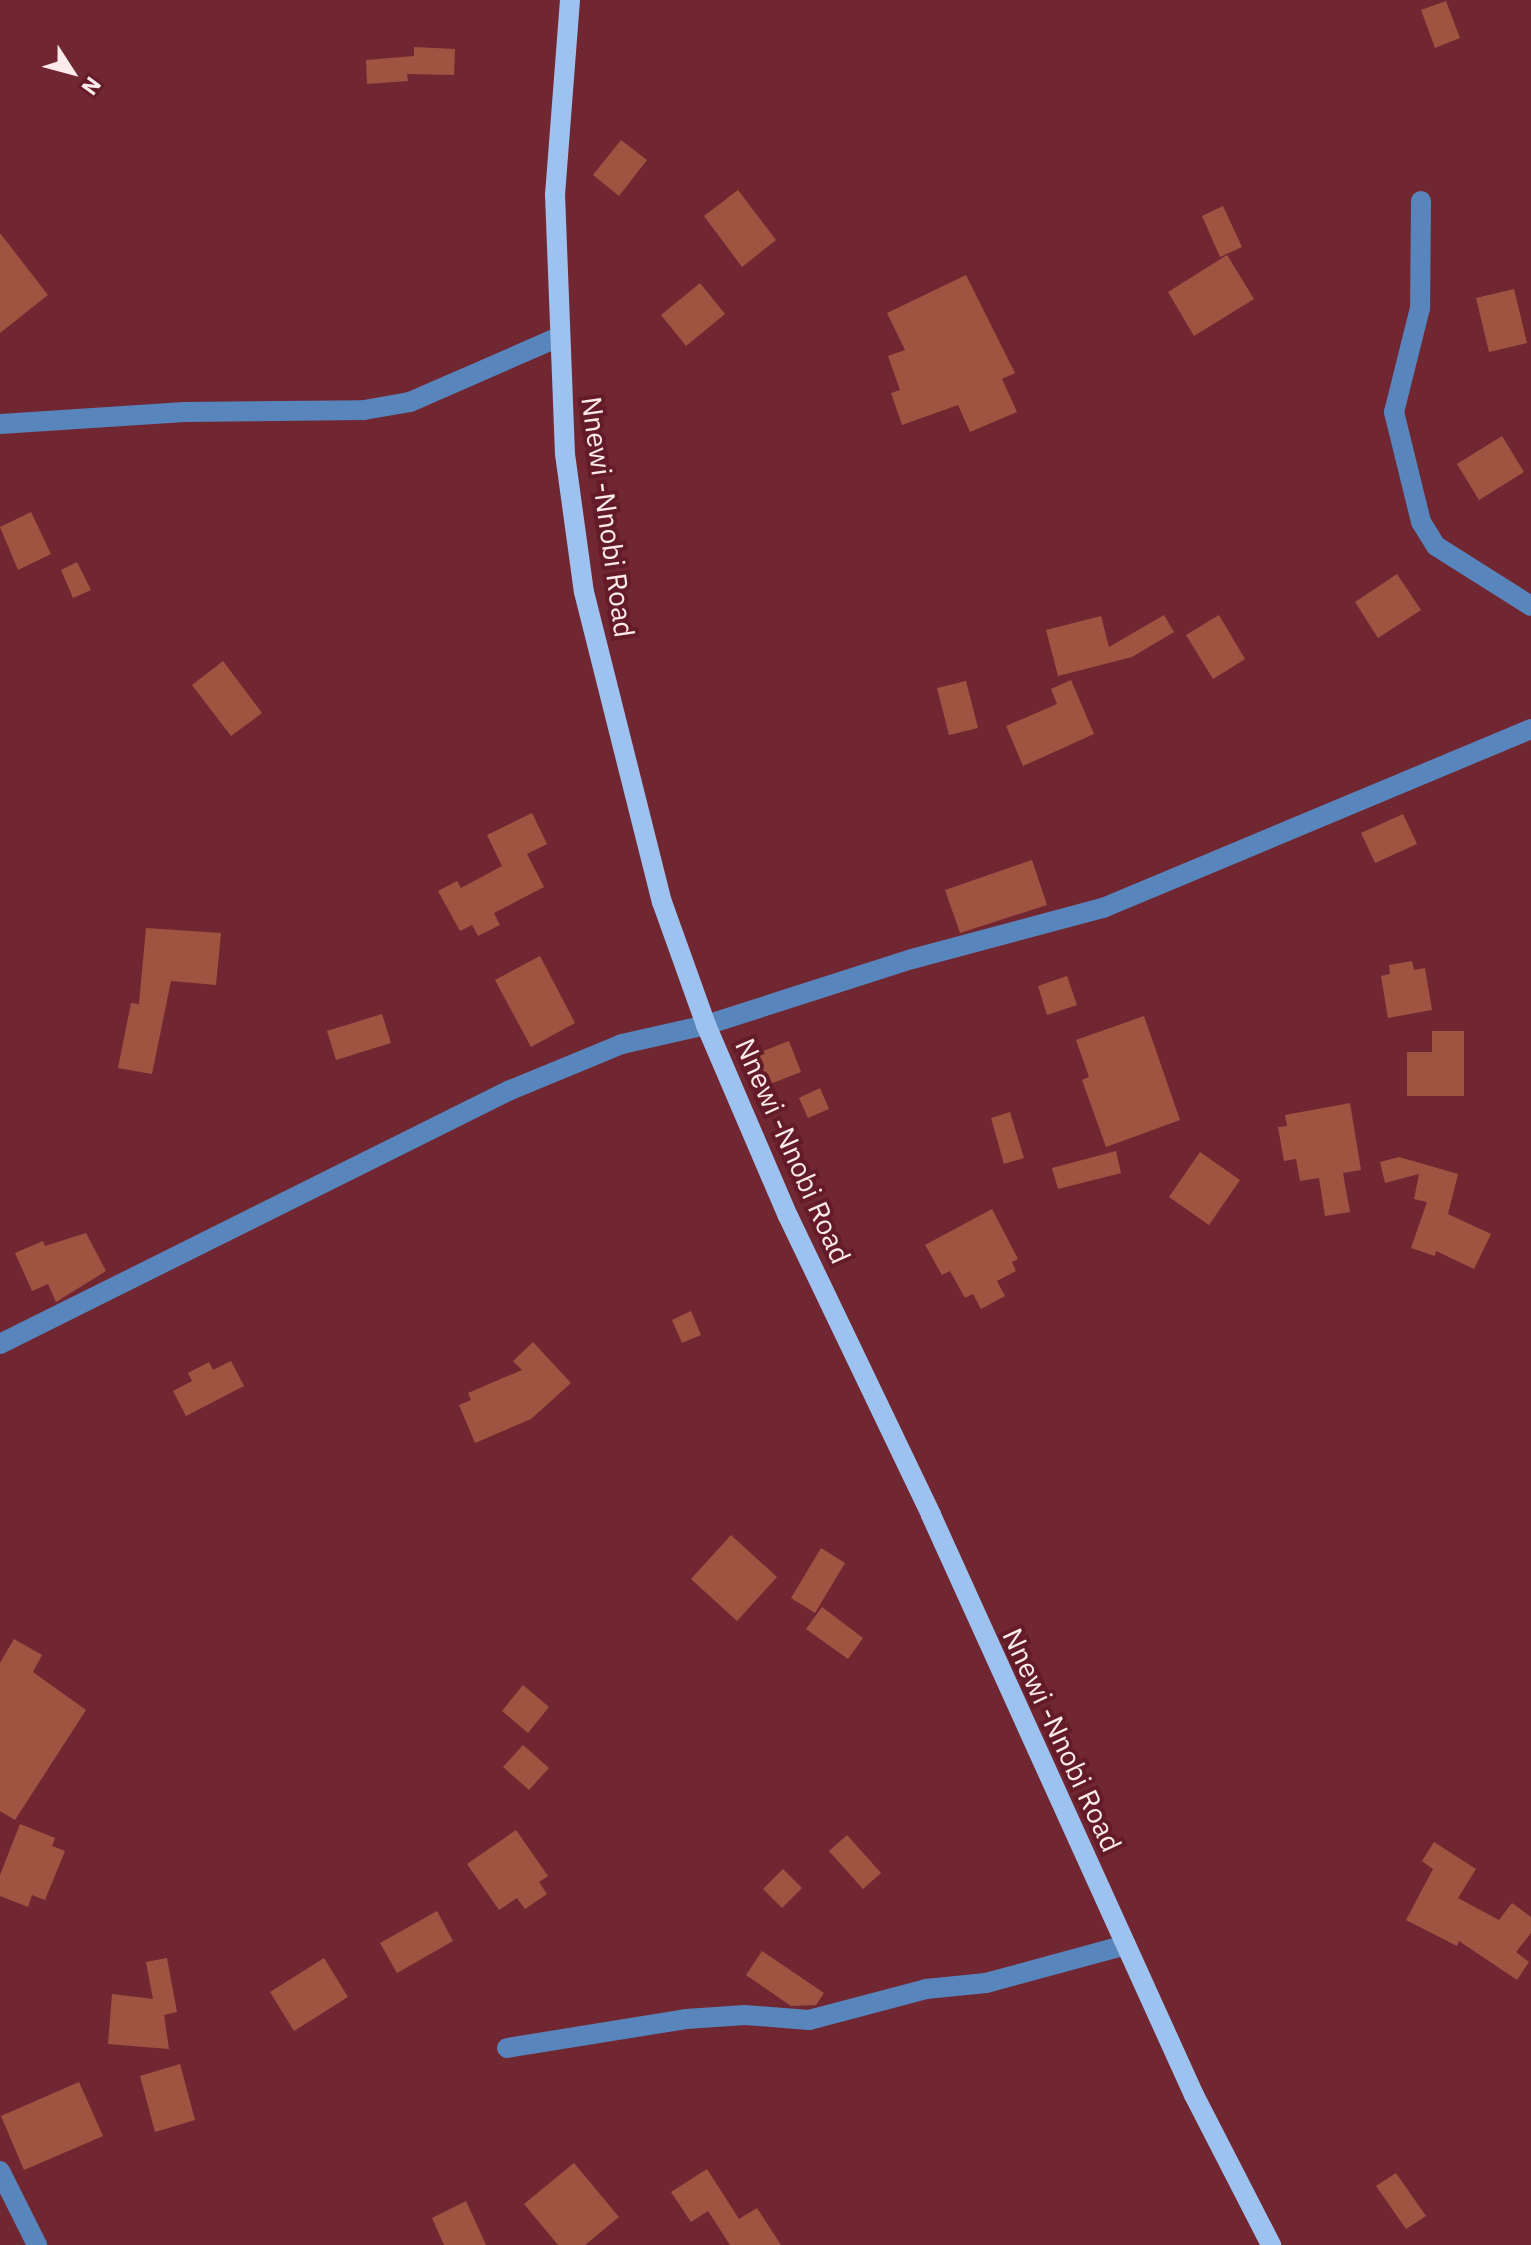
<!DOCTYPE html>
<style>
body{margin:0}
#map{position:relative;width:1531px;height:2245px;overflow:hidden;background:#712732;font-family:"IBM Plex Sans",sans-serif}
div>[style]{position:absolute}
.building>*{inset:0;background:#9f5442}
.minor>*{height:20px;margin:-10px;padding:0 10px;transform-origin:10px;border-radius:10px;background:#5885bc}
.major>*{height:20px;margin:-10px;padding:0 10px;transform-origin:10px;border-radius:10px;background:#9ec2ef}
span{translate:-50% -50%;white-space:nowrap;text-align:center;line-height:1.15;-webkit-text-stroke:8px #641b28;paint-order:stroke}
.street-label{font-size:28px;color:#fdeaeb}
.north{position:absolute;left:32px;top:32px;width:80px;height:80px;-webkit-text-stroke:6px #641b28;paint-order:stroke;rotate:126deg;font-size:22px;font-weight:700;line-height:32px;text-align:center;color:#fdeaeb}
.north::after{content:'';display:block;margin:auto;width:28px;height:36px;background:#fdeaeb;clip-path:polygon(50% 0,100% 100%,50% 72%,0 100%)}
</style>
<div id="map">
<div class="building">
<div style="clip-path:polygon(1446px 1px,1460px 38px,1435px 48px,1421px 10px)"></div>
<div style="clip-path:polygon(414px 47px,455px 49px,454px 75px,407px 74px,408px 81px,367px 84px,366px 60px,414px 56px)"></div>
<div style="clip-path:polygon(621px 140px,647px 160px,619px 196px,593px 175px)"></div>
<div style="clip-path:polygon(738px 190px,776px 240px,742px 267px,704px 216px)"></div>
<div style="clip-path:polygon(1223px 206px,1242px 247px,1220px 257px,1202px 216px)"></div>
<div style="clip-path:polygon(0 233px,48px 295px,0 333px)"></div>
<div style="clip-path:polygon(1227px 255px,1254px 299px,1194px 336px,1168px 292px)"></div>
<div style="clip-path:polygon(966px 275px,1015px 373px,1002px 379px,1017px 412px,970px 432px,958px 405px,902px 425px,891px 393px,900px 390px,888px 356px,905px 350px,887px 313px)"></div>
<div style="clip-path:polygon(700px 283px,725px 314px,686px 346px,661px 315px)"></div>
<div style="clip-path:polygon(1514px 289px,1527px 343px,1489px 352px,1476px 298px)"></div>
<div style="clip-path:polygon(1502px 436px,1524px 472px,1479px 500px,1457px 464px)"></div>
<div style="clip-path:polygon(31px 512px,51px 554px,18px 570px,0 527px)"></div>
<div style="clip-path:polygon(77px 562px,91px 590px,73px 598px,61px 570px)"></div>
<div style="clip-path:polygon(1397px 574px,1421px 610px,1378px 638px,1355px 602px)"></div>
<div style="clip-path:polygon(1164px 615px,1174px 632px,1132px 657px,1058px 676px,1046px 630px,1101px 616px,1109px 647px)"></div>
<div style="clip-path:polygon(1219px 615px,1245px 659px,1213px 679px,1186px 635px)"></div>
<div style="clip-path:polygon(223px 661px,262px 713px,231px 736px,192px 685px)"></div>
<div style="clip-path:polygon(1071px 680px,1094px 734px,1023px 766px,1006px 726px,1057px 704px,1051px 689px)"></div>
<div style="clip-path:polygon(966px 681px,978px 728px,949px 735px,937px 688px)"></div>
<div style="clip-path:polygon(532px 813px,547px 844px,527px 854px,544px 887px,494px 913px,500px 925px,478px 936px,472px 925px,460px 931px,438px 891px,457px 881px,461px 888px,502px 866px,487px 835px)"></div>
<div style="clip-path:polygon(1403px 814px,1417px 844px,1375px 863px,1361px 833px)"></div>
<div style="clip-path:polygon(1032px 860px,1047px 905px,960px 933px,945px 890px)"></div>
<div style="clip-path:polygon(146px 928px,221px 933px,216px 985px,171px 981px,152px 1074px,118px 1068px,131px 1003px,139px 1004px)"></div>
<div style="clip-path:polygon(540px 956px,575px 1023px,531px 1047px,495px 980px)"></div>
<div style="clip-path:polygon(1412px 961px,1414px 970px,1425px 968px,1432px 1010px,1388px 1018px,1381px 976px,1390px 974px,1389px 965px)"></div>
<div style="clip-path:polygon(1067px 976px,1077px 1005px,1047px 1015px,1038px 986px)"></div>
<div style="clip-path:polygon(382px 1014px,391px 1043px,336px 1060px,327px 1031px)"></div>
<div style="clip-path:polygon(1144px 1016px,1180px 1120px,1106px 1147px,1082px 1080px,1089px 1077px,1076px 1040px)"></div>
<div style="clip-path:polygon(1432px 1031px,1464px 1031px,1464px 1096px,1407px 1096px,1407px 1052px,1432px 1052px)"></div>
<div style="clip-path:polygon(789px 1041px,801px 1072px,765px 1086px,753px 1055px)"></div>
<div style="clip-path:polygon(820px 1088px,829px 1109px,808px 1118px,799px 1098px)"></div>
<div style="clip-path:polygon(1350px 1103px,1361px 1170px,1343px 1173px,1350px 1212px,1325px 1216px,1319px 1178px,1300px 1181px,1296px 1159px,1284px 1161px,1278px 1127px,1287px 1126px,1285px 1115px)"></div>
<div style="clip-path:polygon(1010px 1112px,1024px 1158px,1004px 1164px,991px 1118px)"></div>
<div style="clip-path:polygon(1116px 1151px,1121px 1173px,1058px 1189px,1052px 1168px)"></div>
<div style="clip-path:polygon(1200px 1152px,1240px 1180px,1209px 1225px,1169px 1197px)"></div>
<div style="clip-path:polygon(1399px 1157px,1458px 1174px,1448px 1214px,1491px 1234px,1474px 1269px,1436px 1251px,1435px 1256px,1411px 1248px,1427px 1202px,1414px 1199px,1419px 1174px,1385px 1183px,1380px 1162px)"></div>
<div style="clip-path:polygon(992px 1209px,1018px 1259px,1012px 1262px,1016px 1271px,997px 1281px,1005px 1296px,981px 1309px,973px 1294px,965px 1298px,950px 1271px,942px 1275px,925px 1245px)"></div>
<div style="clip-path:polygon(86px 1233px,106px 1271px,56px 1302px,48px 1284px,32px 1291px,15px 1253px,43px 1241px,45px 1246px)"></div>
<div style="clip-path:polygon(691px 1311px,701px 1335px,682px 1343px,672px 1320px)"></div>
<div style="clip-path:polygon(533px 1342px,571px 1383px,531px 1419px,475px 1443px,459px 1405px,471px 1400px,468px 1393px,522px 1370px,513px 1361px)"></div>
<div style="clip-path:polygon(231px 1361px,244px 1386px,186px 1416px,173px 1391px,192px 1381px,188px 1373px,209px 1362px,213px 1370px)"></div>
<div style="clip-path:polygon(731px 1535px,777px 1577px,737px 1621px,691px 1579px)"></div>
<div style="clip-path:polygon(821px 1548px,845px 1563px,815px 1613px,791px 1598px)"></div>
<div style="clip-path:polygon(822px 1607px,863px 1638px,848px 1659px,806px 1629px)"></div>
<div style="clip-path:polygon(14px 1639px,42px 1655px,33px 1672px,86px 1710px,15px 1820px,0 1811px,0 1663px)"></div>
<div style="clip-path:polygon(523px 1685px,549px 1707px,528px 1733px,502px 1711px)"></div>
<div style="clip-path:polygon(523px 1745px,549px 1768px,529px 1790px,503px 1767px)"></div>
<div style="clip-path:polygon(20px 1824px,55px 1838px,52px 1846px,65px 1851px,45px 1900px,32px 1895px,28px 1907px,0 1896px,0 1875px)"></div>
<div style="clip-path:polygon(516px 1830px,548px 1876px,539px 1882px,547px 1894px,525px 1909px,517px 1898px,499px 1910px,467px 1864px)"></div>
<div style="clip-path:polygon(847px 1835px,881px 1873px,863px 1889px,829px 1851px)"></div>
<div style="clip-path:polygon(1434px 1842px,1476px 1869px,1458px 1898px,1499px 1920px,1512px 1903px,1531px 1917px,1531px 1933px,1516px 1952px,1529px 1962px,1517px 1980px,1459px 1941px,1457px 1946px,1406px 1920px,1433px 1869px,1422px 1861px)"></div>
<div style="clip-path:polygon(783px 1869px,802px 1888px,782px 1908px,763px 1889px)"></div>
<div style="clip-path:polygon(437px 1911px,453px 1941px,397px 1973px,380px 1943px)"></div>
<div style="clip-path:polygon(762px 1951px,824px 1993px,816px 2005px,791px 2006px,746px 1975px)"></div>
<div style="clip-path:polygon(167px 1958px,177px 2012px,164px 2015px,169px 2049px,108px 2044px,112px 1994px,153px 1999px,146px 1962px)"></div>
<div style="clip-path:polygon(324px 1958px,348px 1997px,294px 2031px,270px 1992px)"></div>
<div style="clip-path:polygon(180px 2064px,195px 2120px,155px 2132px,140px 2076px)"></div>
<div style="clip-path:polygon(79px 2082px,103px 2136px,24px 2170px,1px 2116px)"></div>
<div style="clip-path:polygon(574px 2163px,619px 2217px,585px 2245px,558px 2245px,524px 2204px)"></div>
<div style="clip-path:polygon(707px 2169px,739px 2219px,757px 2208px,781px 2245px,730px 2245px,708px 2211px,691px 2222px,671px 2192px)"></div>
<div style="clip-path:polygon(1396px 2173px,1426px 2216px,1406px 2229px,1376px 2186px)"></div>
<div style="clip-path:polygon(466px 2201px,486px 2245px,444px 2245px,432px 2218px)"></div>
</div>
<div class="minor">
<div style="left:1421px;top:201px;width:107px;rotate:90.5deg"></div>
<div style="left:1420px;top:308px;width:107px;rotate:104deg"></div>
<div style="left:1394px;top:412px;width:113px;rotate:76.2deg"></div>
<div style="left:1421px;top:522px;width:28px;rotate:58deg"></div>
<div style="left:1436px;top:546px;width:112px;rotate:32.3deg"></div>
<div style="left:0;top:424px;width:185px;rotate:-3.7deg"></div>
<div style="left:185px;top:412px;width:179px;rotate:-0.6deg"></div>
<div style="left:364px;top:410px;width:47px;rotate:-9.9deg"></div>
<div style="left:410px;top:402px;width:163px;rotate:-23.6deg"></div>
<div style="left:0;top:1344px;width:568px;rotate:-26.47deg"></div>
<div style="left:508px;top:1091px;width:123px;rotate:-22.4deg"></div>
<div style="left:622px;top:1044px;width:86px;rotate:-12.7deg"></div>
<div style="left:706px;top:1025px;width:216px;rotate:-17.8deg"></div>
<div style="left:912px;top:959px;width:198px;rotate:-15deg"></div>
<div style="left:1103px;top:908px;width:464px;rotate:-22.7deg"></div>
<div style="left:507px;top:2048px;width:181px;rotate:-9.2deg"></div>
<div style="left:686px;top:2019px;width:59px;rotate:-3.9deg"></div>
<div style="left:745px;top:2015px;width:64px;rotate:4.5deg"></div>
<div style="left:809px;top:2020px;width:121px;rotate:-14.8deg"></div>
<div style="left:926px;top:1989px;width:60px;rotate:-5.7deg"></div>
<div style="left:986px;top:1983px;width:145px;rotate:-15.2deg"></div>
<div style="left:0;top:2171px;width:83px;rotate:63.4deg"></div>
</div>
<div class="major">
<div style="left:570px;top:0;width:195px;rotate:94.4deg"></div>
<div style="left:555px;top:194px;width:260px;rotate:87.8deg"></div>
<div style="left:565px;top:454px;width:139px;rotate:82.2deg"></div>
<div style="left:584px;top:592px;width:320px;rotate:75.9deg"></div>
<div style="left:662px;top:902px;width:131px;rotate:70.3deg"></div>
<div style="left:706px;top:1025px;width:208px;rotate:66.8deg"></div>
<div style="left:788px;top:1216px;width:331px;rotate:64.4deg"></div>
<div style="left:931px;top:1515px;width:637px;rotate:65.61deg"></div>
<div style="left:1194px;top:2095px;width:169px;rotate:62.8deg"></div>
</div>
<div class="street-label">
<span style="left:608px;top:517px;rotate:82deg">Nnewi -Nnobi Road</span>
<span style="left:793px;top:1151px;rotate:66deg">Nnewi -Nnobi Road</span>
<span style="left:1062px;top:1740px;rotate:65deg">Nnewi -Nnobi Road</span>
</div>
<div class="north">N</div>
</div>
